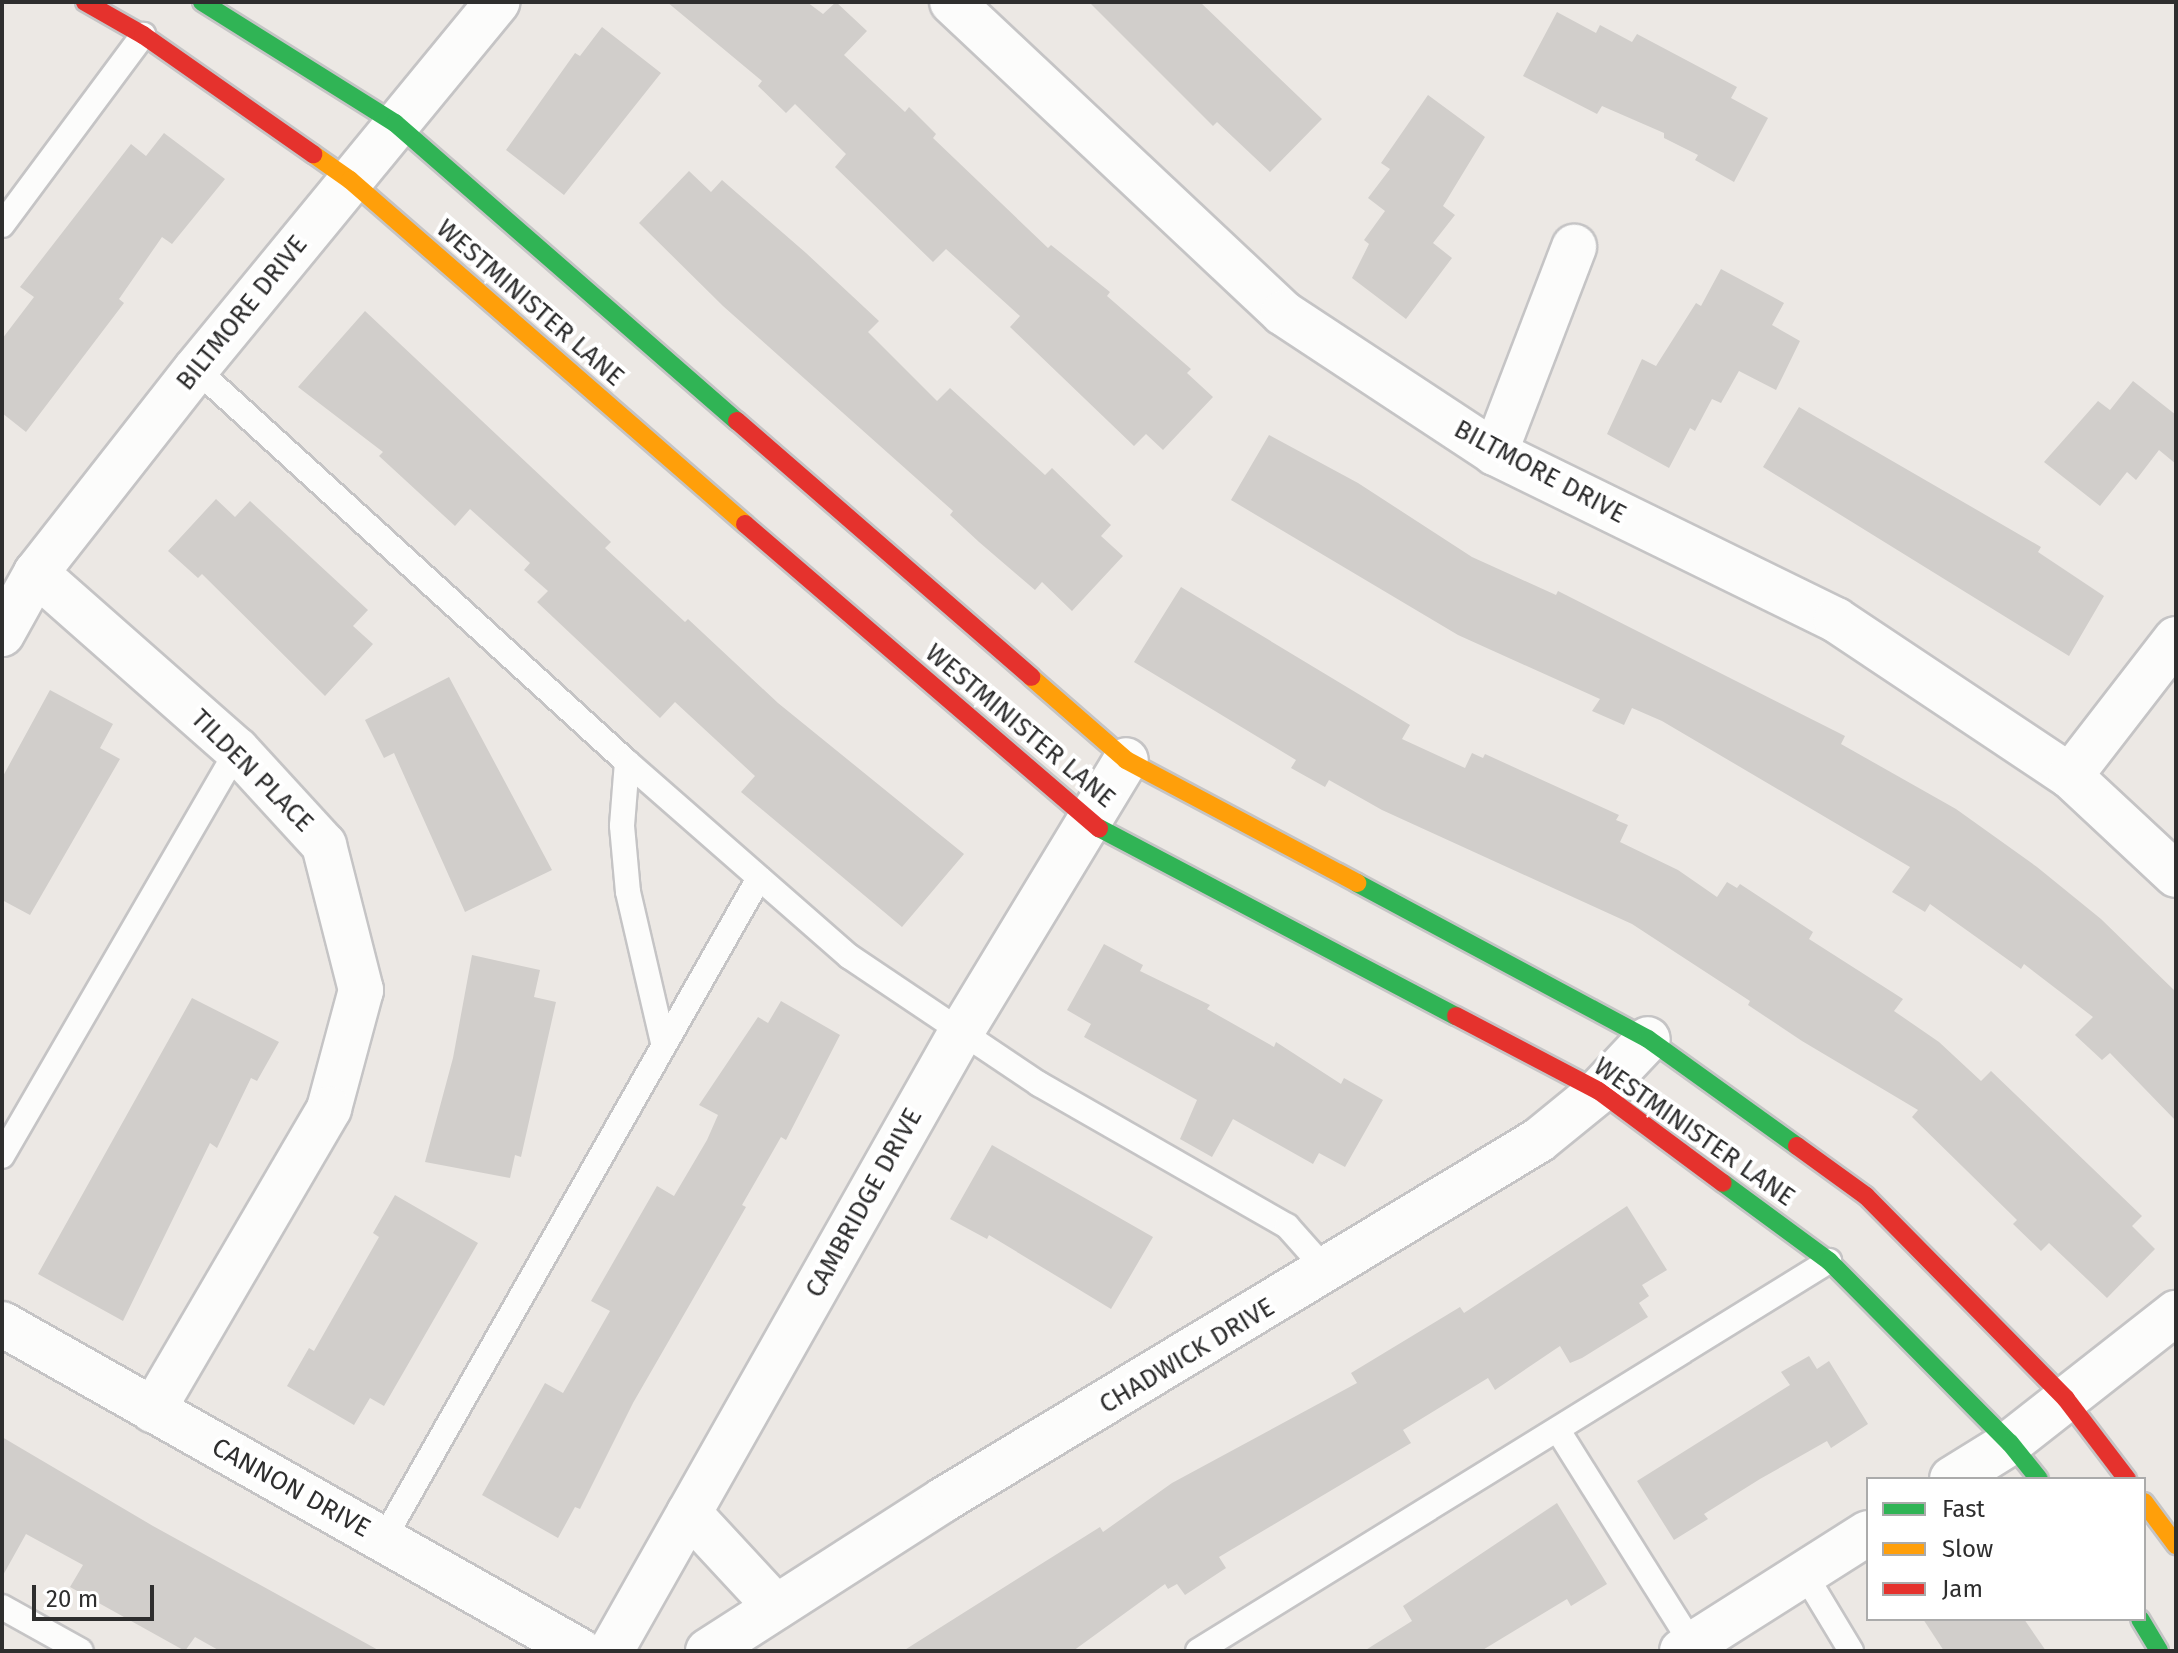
<!DOCTYPE html>
<style>
body{margin:0}
#map{position:relative;width:2178px;height:1653px;overflow:hidden;background:#ece8e4;font-family:"Fira Sans",sans-serif}
div>[style]{position:absolute}
.building>*{inset:0;background:#d1cecb}
.roads{filter:drop-shadow(2px 0 #c5c4c5) drop-shadow(-2px 0 #c5c4c5) drop-shadow(0 2px #c5c4c5) drop-shadow(0 -2px #c5c4c5)}
.lane>*{height:24px;margin:-12px;padding:0 12px;transform-origin:12px;border-radius:12px;background:#fcfcfb}
.street>*{height:44px;margin:-22px;padding:0 22px;transform-origin:22px;border-radius:22px;background:#fcfcfb}
.fast>*{height:18px;margin:-9px;padding:0 9px;transform-origin:9px;border-radius:9px;background:#30b455}
.slow>*{height:18px;margin:-9px;padding:0 9px;transform-origin:9px;border-radius:9px;background:#ff9f0a}
.jam>*{height:18px;margin:-9px;padding:0 9px;transform-origin:9px;border-radius:9px;background:#e5322d}
span{translate:-50% -50%;white-space:nowrap;text-align:center;line-height:1.15;-webkit-text-stroke:8px #fff;paint-order:stroke}
.street-label{font-size:26px;color:#2e2e2e}
.frame{position:absolute;inset:0;border:4px solid #2e2e2e;pointer-events:none}
.legend{position:absolute;left:1866px;top:1477px;width:280px;height:144px;box-sizing:border-box;background:#fff;border:2px solid #ababab;margin:0;padding:10px 14px;list-style:none;font-size:24px;color:#2e2e2e}
.legend li{display:flex;align-items:center;gap:16px;height:40px}
.legend b{width:40px;border:2px solid #ababab}
.scale{position:absolute;left:32px;top:1585px;width:122px;height:36px;box-sizing:border-box;border:4px solid #2e2e2e;border-top:0;padding-left:10px;font-size:24px;line-height:28px;white-space:nowrap;color:#2e2e2e;-webkit-text-stroke:6px #fff;paint-order:stroke}
</style>
<div id="map">
<div class="building">
<div style="clip-path:polygon(667px 2px,807px 2px,823px 14px,836px 2px,867px 31px,844px 55px,905px 112px,909px 107px,936px 134px,933px 138px,1048px 248px,1051px 245px,1110px 292px,1107px 296px,1191px 369px,1187px 373px,1213px 397px,1163px 450px,1146px 434px,1134px 446px,1010px 327px,1020px 316px,946px 249px,933px 262px,835px 167px,846px 154px,795px 104px,786px 113px,758px 86px,762px 81px)"></div>
<div style="clip-path:polygon(1089px 2px,1200px 2px,1322px 119px,1270px 172px,1217px 122px,1213px 126px)"></div>
<div style="clip-path:polygon(1557px 12px,1596px 33px,1600px 25px,1632px 42px,1637px 34px,1737px 87px,1731px 98px,1768px 118px,1734px 182px,1695px 160px,1698px 155px,1664px 138px,1664px 133px,1602px 106px,1597px 114px,1523px 76px)"></div>
<div style="clip-path:polygon(602px 27px,661px 73px,564px 195px,506px 150px,575px 53px,580px 56px)"></div>
<div style="clip-path:polygon(1428px 95px,1485px 137px,1443px 206px,1455px 215px,1433px 243px,1452px 258px,1406px 319px,1352px 278px,1369px 244px,1364px 240px,1385px 211px,1368px 198px,1390px 169px,1381px 163px)"></div>
<div style="clip-path:polygon(164px 133px,225px 179px,172px 244px,162px 237px,119px 299px,124px 303px,26px 432px,2px 413px,2px 339px,34px 297px,20px 287px,131px 144px,146px 156px)"></div>
<div style="clip-path:polygon(689px 171px,711px 192px,722px 180px,806px 253px,879px 321px,868px 332px,937px 401px,950px 388px,1045px 475px,1052px 468px,1111px 525px,1101px 536px,1123px 556px,1072px 611px,1042px 582px,1035px 590px,979px 542px,950px 515px,953px 511px,723px 306px,639px 223px)"></div>
<div style="clip-path:polygon(1721px 269px,1784px 303px,1772px 325px,1800px 341px,1776px 390px,1739px 371px,1721px 403px,1712px 399px,1695px 431px,1690px 428px,1669px 468px,1607px 434px,1642px 359px,1656px 366px,1696px 303px,1701px 306px)"></div>
<div style="clip-path:polygon(365px 311px,611px 542px,605px 548px,685px 622px,688px 619px,778px 703px,964px 854px,902px 927px,741px 792px,755px 776px,675px 702px,660px 718px,537px 602px,548px 591px,524px 570px,530px 563px,470px 509px,455px 526px,379px 456px,383px 452px,298px 387px)"></div>
<div style="clip-path:polygon(2133px 381px,2176px 415px,2176px 464px,2159px 450px,2136px 480px,2127px 472px,2100px 506px,2044px 462px,2098px 401px,2110px 410px)"></div>
<div style="clip-path:polygon(1799px 407px,2041px 547px,2038px 552px,2104px 596px,2069px 656px,1763px 467px)"></div>
<div style="clip-path:polygon(1269px 435px,1358px 483px,1472px 557px,1556px 595px,1558px 591px,1845px 736px,1841px 744px,1956px 809px,2037px 867px,2101px 919px,2176px 992px,2176px 1121px,2110px 1053px,2102px 1060px,2075px 1035px,2093px 1017px,2024px 964px,2021px 969px,1930px 904px,1925px 912px,1892px 892px,1910px 867px,1662px 721px,1632px 708px,1624px 725px,1592px 711px,1600px 699px,1458px 635px,1231px 500px)"></div>
<div style="clip-path:polygon(216px 499px,235px 517px,250px 501px,368px 610px,353px 626px,373px 644px,325px 696px,202px 574px,198px 578px,168px 551px)"></div>
<div style="clip-path:polygon(1181px 587px,1410px 725px,1402px 739px,1465px 768px,1472px 753px,1483px 758px,1485px 754px,1619px 815px,1616px 820px,1628px 825px,1620px 842px,1678px 870px,1717px 897px,1727px 882px,1737px 888px,1740px 884px,1813px 932px,1809px 939px,1903px 999px,1894px 1011px,1939px 1042px,1981px 1081px,1991px 1071px,2142px 1216px,2132px 1226px,2155px 1249px,2107px 1298px,2049px 1243px,2041px 1251px,2013px 1224px,2017px 1220px,1912px 1117px,1918px 1110px,1802px 1041px,1748px 1005px,1750px 1001px,1632px 924px,1382px 810px,1329px 780px,1325px 787px,1291px 768px,1296px 760px,1134px 662px)"></div>
<div style="clip-path:polygon(449px 677px,552px 870px,465px 912px,394px 753px,384px 758px,365px 720px)"></div>
<div style="clip-path:polygon(50px 690px,113px 724px,100px 748px,120px 759px,30px 915px,2px 900px,2px 778px)"></div>
<div style="clip-path:polygon(1104px 944px,1143px 965px,1140px 971px,1210px 1005px,1207px 1009px,1274px 1047px,1276px 1042px,1341px 1084px,1344px 1078px,1383px 1100px,1345px 1167px,1319px 1153px,1313px 1164px,1233px 1119px,1212px 1157px,1180px 1139px,1197px 1100px,1084px 1037px,1091px 1024px,1067px 1010px)"></div>
<div style="clip-path:polygon(472px 955px,540px 970px,534px 997px,556px 1002px,521px 1157px,515px 1155px,510px 1178px,425px 1162px,453px 1058px)"></div>
<div style="clip-path:polygon(192px 998px,279px 1042px,257px 1081px,251px 1078px,217px 1148px,210px 1143px,123px 1321px,38px 1274px)"></div>
<div style="clip-path:polygon(781px 1001px,840px 1035px,786px 1140px,781px 1137px,742px 1205px,746px 1207px,633px 1403px,580px 1509px,575px 1507px,558px 1538px,482px 1495px,545px 1383px,563px 1393px,610px 1311px,591px 1301px,657px 1186px,674px 1196px,707px 1140px,718px 1115px,699px 1105px,758px 1017px,768px 1023px)"></div>
<div style="clip-path:polygon(992px 1145px,1153px 1237px,1111px 1309px,989px 1235px,987px 1239px,950px 1219px)"></div>
<div style="clip-path:polygon(395px 1195px,478px 1243px,384px 1406px,370px 1398px,354px 1425px,287px 1386px,309px 1348px,314px 1351px,379px 1237px,373px 1233px)"></div>
<div style="clip-path:polygon(1627px 1206px,1667px 1270px,1642px 1285px,1649px 1296px,1639px 1303px,1648px 1317px,1582px 1358px,1570px 1363px,1560px 1346px,1495px 1390px,1488px 1378px,1403px 1430px,1411px 1443px,1219px 1557px,1226px 1568px,1185px 1595px,1177px 1584px,1168px 1589px,1165px 1584px,1073px 1651px,903px 1651px,1100px 1527px,1103px 1532px,1172px 1483px,1357px 1383px,1351px 1373px,1460px 1307px,1464px 1313px)"></div>
<div style="clip-path:polygon(1809px 1356px,1817px 1369px,1829px 1361px,1868px 1424px,1831px 1448px,1827px 1441px,1760px 1479px,1704px 1514px,1708px 1519px,1674px 1540px,1637px 1481px,1790px 1385px,1781px 1372px)"></div>
<div style="clip-path:polygon(2px 1437px,153px 1526px,380px 1651px,220px 1651px,195px 1637px,185px 1651px,70px 1587px,83px 1565px,26px 1534px,2px 1577px)"></div>
<div style="clip-path:polygon(1557px 1503px,1607px 1584px,1571px 1606px,1567px 1599px,1481px 1651px,1364px 1651px,1412px 1621px,1403px 1606px)"></div>
<div style="clip-path:polygon(1923px 1619px,2024px 1619px,2046px 1651px,1944px 1651px)"></div>
</div>
<div class="roads">
<div class="lane">
<div style="left:2px;top:225px;width:237px;rotate:-53.4deg"></div>
<div style="left:196px;top:369px;width:583px;rotate:42.36deg"></div>
<div style="left:627px;top:762px;width:64px;rotate:94.5deg"></div>
<div style="left:622px;top:826px;width:66px;rotate:84.8deg"></div>
<div style="left:628px;top:892px;width:155px;rotate:76.9deg"></div>
<div style="left:627px;top:762px;width:296px;rotate:41.2deg"></div>
<div style="left:850px;top:957px;width:228px;rotate:33.9deg"></div>
<div style="left:1039px;top:1084px;width:286px;rotate:29.8deg"></div>
<div style="left:1287px;top:1226px;width:62px;rotate:48.3deg"></div>
<div style="left:2px;top:1156px;width:469px;rotate:-59.9deg"></div>
<div style="left:1559px;top:1432px;width:250px;rotate:57.9deg"></div>
<div style="left:383px;top:1540px;width:761px;rotate:-60.4deg"></div>
<div style="left:1804px;top:1573px;width:91px;rotate:58.9deg"></div>
<div style="left:2px;top:1607px;width:90px;rotate:29.1deg"></div>
<div style="left:1198px;top:1651px;width:742px;rotate:-31.72deg"></div>
</div>
<div class="street">
<div style="left:952px;top:2px;width:454px;rotate:43.2deg"></div>
<div style="left:1283px;top:313px;width:254px;rotate:33.4deg"></div>
<div style="left:1495px;top:453px;width:380px;rotate:26.1deg"></div>
<div style="left:1836px;top:620px;width:281px;rotate:33.7deg"></div>
<div style="left:2070px;top:776px;width:145px;rotate:43deg"></div>
<div style="left:1495px;top:453px;width:221px;rotate:-69deg"></div>
<div style="left:36px;top:573px;width:268px;rotate:41.4deg"></div>
<div style="left:237px;top:750px;width:129px;rotate:47.5deg"></div>
<div style="left:324px;top:845px;width:150px;rotate:75.7deg"></div>
<div style="left:361px;top:990px;width:123px;rotate:105.1deg"></div>
<div style="left:329px;top:1109px;width:349px;rotate:120.3deg"></div>
<div style="left:2px;top:634px;width:70px;rotate:-60.9deg"></div>
<div style="left:36px;top:573px;width:259px;rotate:-51.9deg"></div>
<div style="left:196px;top:369px;width:475px;rotate:-50.6deg"></div>
<div style="left:2070px;top:776px;width:173px;rotate:-52.3deg"></div>
<div style="left:2px;top:1324px;width:664px;rotate:29.5deg"></div>
<div style="left:1952px;top:1479px;width:68px;rotate:-31.8deg"></div>
<div style="left:2010px;top:1443px;width:211px;rotate:-38.1deg"></div>
<div style="left:689px;top:1513px;width:128px;rotate:47.2deg"></div>
<div style="left:611px;top:1651px;width:709px;rotate:-60.51deg"></div>
<div style="left:960px;top:1034px;width:320px;rotate:-58.8deg"></div>
<div style="left:708px;top:1651px;width:279px;rotate:-32.7deg"></div>
<div style="left:943px;top:1500px;width:696px;rotate:-31.13deg"></div>
<div style="left:1539px;top:1140px;width:77px;rotate:-39.2deg"></div>
<div style="left:1599px;top:1091px;width:71px;rotate:-46.7deg"></div>
<div style="left:1682px;top:1651px;width:220px;rotate:-32.4deg"></div>
</div>
<div class="fast">
<div style="left:202px;top:2px;width:228px;rotate:32.1deg"></div>
<div style="left:395px;top:123px;width:454px;rotate:41.1deg"></div>
<div style="left:1099px;top:828px;width:403px;rotate:27.8deg"></div>
<div style="left:1357px;top:883px;width:330px;rotate:28.2deg"></div>
<div style="left:1648px;top:1039px;width:183px;rotate:35.7deg"></div>
<div style="left:1723px;top:1183px;width:132px;rotate:36.3deg"></div>
<div style="left:1829px;top:1261px;width:257px;rotate:45.2deg"></div>
<div style="left:2010px;top:1443px;width:46px;rotate:51.1deg"></div>
<div style="left:2140px;top:1619px;width:37px;rotate:59deg"></div>
</div>
<div class="slow">
<div style="left:313px;top:154px;width:45px;rotate:35.1deg"></div>
<div style="left:350px;top:180px;width:524px;rotate:41.05deg"></div>
<div style="left:1031px;top:677px;width:126px;rotate:41.1deg"></div>
<div style="left:1126px;top:760px;width:262px;rotate:28deg"></div>
<div style="left:2144px;top:1502px;width:54px;rotate:53.3deg"></div>
</div>
<div class="jam">
<div style="left:85px;top:2px;width:67px;rotate:29.6deg"></div>
<div style="left:143px;top:35px;width:208px;rotate:35deg"></div>
<div style="left:737px;top:421px;width:390px;rotate:41deg"></div>
<div style="left:745px;top:524px;width:467px;rotate:40.7deg"></div>
<div style="left:1456px;top:1016px;width:161px;rotate:27.7deg"></div>
<div style="left:1599px;top:1091px;width:154px;rotate:36.6deg"></div>
<div style="left:1797px;top:1146px;width:85px;rotate:35.9deg"></div>
<div style="left:1866px;top:1196px;width:285px;rotate:45.4deg"></div>
<div style="left:2066px;top:1399px;width:101px;rotate:52.7deg"></div>
</div>
</div>
<div class="street-label">
<span style="left:530px;top:303px;rotate:41deg">WESTMINISTER LANE</span>
<span style="left:242px;top:313px;rotate:-51deg">BILTMORE DRIVE</span>
<span style="left:1540px;top:472px;rotate:28deg">BILTMORE DRIVE</span>
<span style="left:1020px;top:726px;rotate:40deg">WESTMINISTER LANE</span>
<span style="left:252px;top:771px;rotate:45deg">TILDEN PLACE</span>
<span style="left:1694px;top:1132px;rotate:35deg">WESTMINISTER LANE</span>
<span style="left:864px;top:1203px;rotate:-61deg">CAMBRIDGE DRIVE</span>
<span style="left:1187px;top:1356px;rotate:-31deg">CHADWICK DRIVE</span>
<span style="left:291px;top:1488px;rotate:29deg">CANNON DRIVE</span>
</div>
<div class="frame"></div>
<ul class="legend">
<li><b style="height:10px;background:#30b455"></b>Fast</li>
<li><b style="height:10px;background:#ff9f0a"></b>Slow</li>
<li><b style="height:10px;background:#e5322d"></b>Jam</li>
</ul>
<div class="scale">20 m</div>
</div>
